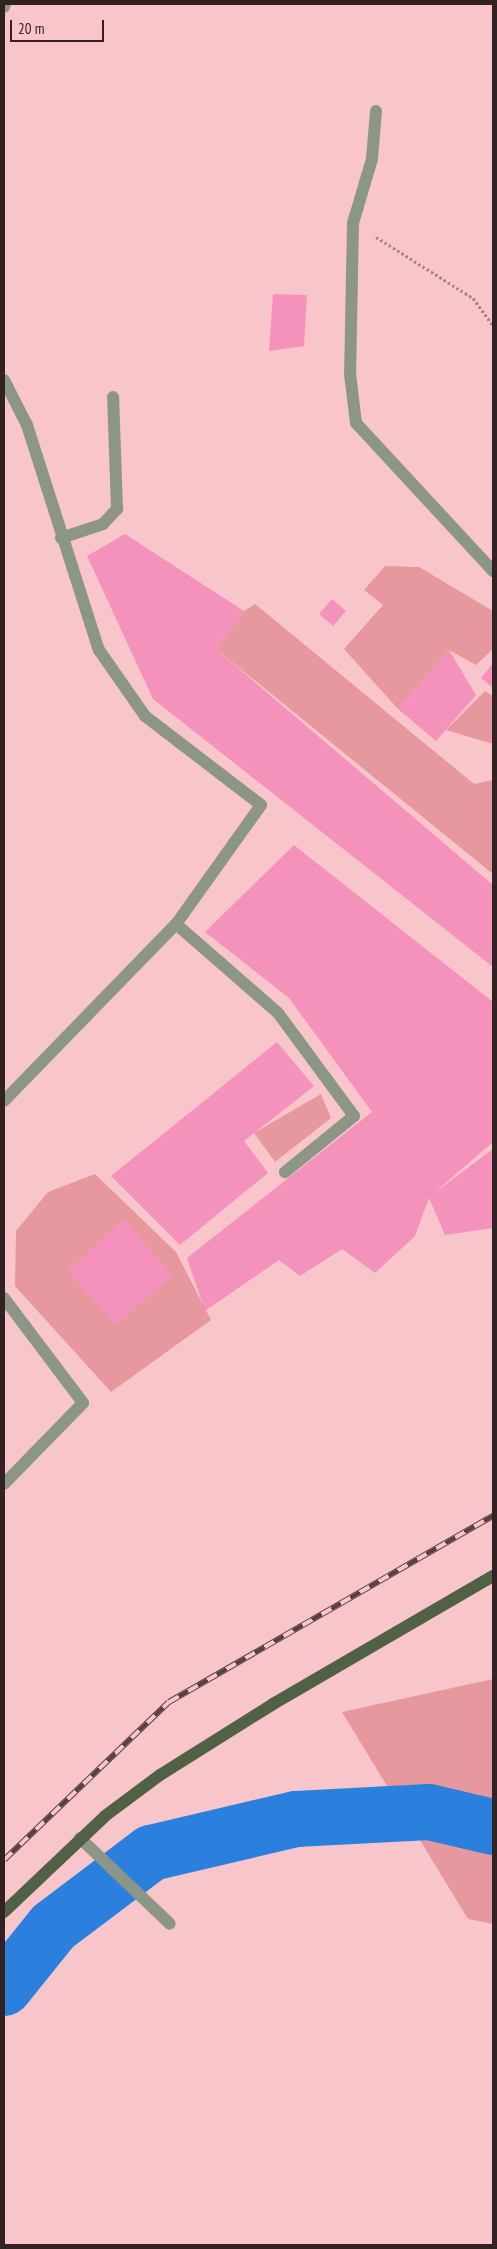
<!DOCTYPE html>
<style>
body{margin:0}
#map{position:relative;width:497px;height:2249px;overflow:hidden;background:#f8c6ca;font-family:"PT Sans Narrow",sans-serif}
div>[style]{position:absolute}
.green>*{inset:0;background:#e7979e}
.river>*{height:56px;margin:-28px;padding:0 28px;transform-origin:28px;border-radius:28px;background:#2a80dc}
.building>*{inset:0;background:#f592bc}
.path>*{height:3px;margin-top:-1.5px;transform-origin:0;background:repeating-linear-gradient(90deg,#a88386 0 2.5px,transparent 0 5px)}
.street>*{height:12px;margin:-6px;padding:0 6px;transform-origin:6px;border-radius:6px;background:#8c9686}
.primary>*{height:12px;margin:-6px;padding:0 6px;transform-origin:6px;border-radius:6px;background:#506145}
.rail>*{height:5.5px;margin-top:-2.75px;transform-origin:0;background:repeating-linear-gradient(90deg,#f8c6ca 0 11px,#584042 0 22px);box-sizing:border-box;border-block:1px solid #584042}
span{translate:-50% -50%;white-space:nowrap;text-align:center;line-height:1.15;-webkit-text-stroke:4px #f8c6ca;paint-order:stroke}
.frame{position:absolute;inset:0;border:5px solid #332123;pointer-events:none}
.scale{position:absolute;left:10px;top:20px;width:94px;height:22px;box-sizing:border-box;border:2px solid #332123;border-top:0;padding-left:6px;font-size:15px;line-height:18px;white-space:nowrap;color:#332123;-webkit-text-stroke:4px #f8c6ca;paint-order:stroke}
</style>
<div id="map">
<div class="green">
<div style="clip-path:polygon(385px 566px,419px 567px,493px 611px,493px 649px,476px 665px,449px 650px,398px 709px,344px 649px,383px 605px,364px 590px)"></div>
<div style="clip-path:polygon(255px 604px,474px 784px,493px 780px,493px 874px,216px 649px,244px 611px)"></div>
<div style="clip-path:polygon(485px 691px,493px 696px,493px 744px,446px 730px)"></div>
<div style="clip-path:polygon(321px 1094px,331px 1118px,275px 1162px,254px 1133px)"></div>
<div style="clip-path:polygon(95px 1174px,176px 1252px,211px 1320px,111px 1392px,15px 1286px,16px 1231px,48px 1192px)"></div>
<div style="clip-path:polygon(493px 1679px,493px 1924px,468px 1919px,342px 1712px)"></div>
</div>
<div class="river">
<div style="left:4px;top:1988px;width:78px;rotate:-51.2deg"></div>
<div style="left:53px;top:1927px;width:123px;rotate:-37.1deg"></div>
<div style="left:151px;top:1853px;width:149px;rotate:-13.2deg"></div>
<div style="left:296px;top:1819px;width:133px;rotate:-3deg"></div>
<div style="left:429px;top:1812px;width:66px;rotate:13.2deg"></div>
</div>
<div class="building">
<div style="clip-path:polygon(273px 294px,307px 295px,304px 346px,269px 351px)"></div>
<div style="clip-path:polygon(125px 534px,244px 611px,216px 649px,493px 885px,493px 967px,153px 699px,87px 556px)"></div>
<div style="clip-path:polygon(332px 599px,346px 611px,333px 626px,319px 614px)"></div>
<div style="clip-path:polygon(449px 650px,476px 695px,436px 741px,398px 709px)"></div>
<div style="clip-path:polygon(493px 663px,493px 688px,481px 678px)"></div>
<div style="clip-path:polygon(294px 845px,493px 1002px,493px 1142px,434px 1193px,493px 1149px,493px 1228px,445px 1235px,429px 1198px,415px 1236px,375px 1273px,342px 1249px,300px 1276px,279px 1260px,205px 1311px,187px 1258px,372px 1112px,289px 998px,205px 932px)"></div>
<div style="clip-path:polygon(277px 1042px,314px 1086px,244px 1141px,268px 1173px,180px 1245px,111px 1176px)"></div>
<div style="clip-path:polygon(124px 1219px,172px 1276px,116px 1325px,67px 1271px)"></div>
</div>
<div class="path">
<div style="left:376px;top:237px;width:115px;rotate:32.2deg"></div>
<div style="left:473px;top:298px;width:34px;rotate:54deg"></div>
</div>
<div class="street">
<div style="left:4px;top:7px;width:3px;rotate:-72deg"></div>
<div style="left:376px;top:111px;width:48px;rotate:94.8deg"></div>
<div style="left:372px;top:159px;width:67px;rotate:106.5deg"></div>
<div style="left:353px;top:223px;width:151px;rotate:91.1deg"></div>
<div style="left:350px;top:374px;width:49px;rotate:83deg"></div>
<div style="left:356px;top:423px;width:202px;rotate:47.2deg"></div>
<div style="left:4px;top:380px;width:51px;rotate:62.9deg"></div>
<div style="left:27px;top:425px;width:236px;rotate:72.3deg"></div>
<div style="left:99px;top:650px;width:80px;rotate:55.1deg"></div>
<div style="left:145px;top:716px;width:146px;rotate:37.5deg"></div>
<div style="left:261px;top:805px;width:146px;rotate:125.5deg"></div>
<div style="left:176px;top:924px;width:247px;rotate:134.2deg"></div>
<div style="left:61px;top:538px;width:44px;rotate:-18.4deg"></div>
<div style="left:103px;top:524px;width:21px;rotate:-47deg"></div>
<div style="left:117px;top:509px;width:112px;rotate:-92deg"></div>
<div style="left:176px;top:924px;width:135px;rotate:41.1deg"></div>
<div style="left:278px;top:1013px;width:128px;rotate:53.6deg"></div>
<div style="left:354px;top:1116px;width:89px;rotate:140.9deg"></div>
<div style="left:4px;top:1298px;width:131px;rotate:53deg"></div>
<div style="left:83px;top:1403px;width:113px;rotate:134.3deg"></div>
<div style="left:80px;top:1838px;width:124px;rotate:43.7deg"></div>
</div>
<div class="primary">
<div style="left:4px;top:1912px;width:139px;rotate:-43.5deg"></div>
<div style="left:105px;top:1816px;width:69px;rotate:-36.7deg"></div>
<div style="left:160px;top:1775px;width:133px;rotate:-32.1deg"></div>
<div style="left:273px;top:1704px;width:255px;rotate:-30.2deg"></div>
</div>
<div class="rail">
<div style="left:4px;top:1860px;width:228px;rotate:-43.8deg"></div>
<div style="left:169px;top:1702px;width:374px;rotate:-29.9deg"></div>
</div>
<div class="frame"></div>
<div class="scale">20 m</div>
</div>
